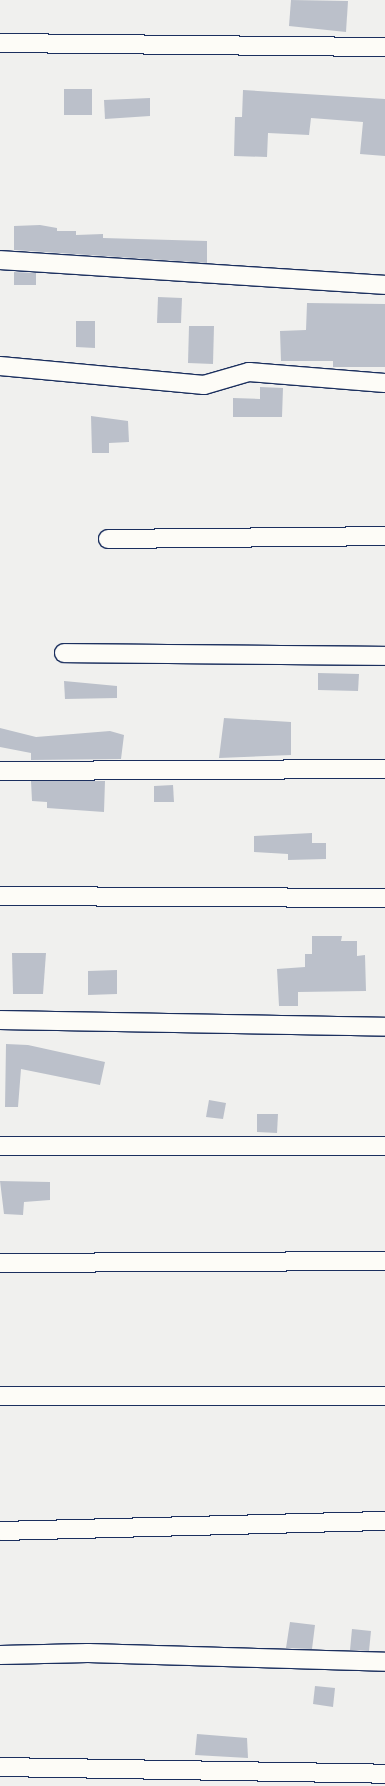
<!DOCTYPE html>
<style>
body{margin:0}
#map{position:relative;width:385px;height:1786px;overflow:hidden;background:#f0f0ee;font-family:Caveat,sans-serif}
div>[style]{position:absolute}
.building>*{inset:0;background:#bbc0ca}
.roads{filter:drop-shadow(1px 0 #1b2f5e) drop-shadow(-1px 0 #1b2f5e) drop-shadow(0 1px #1b2f5e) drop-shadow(0 -1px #1b2f5e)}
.street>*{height:18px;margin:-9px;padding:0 9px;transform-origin:9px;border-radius:9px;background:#fdfcf7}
span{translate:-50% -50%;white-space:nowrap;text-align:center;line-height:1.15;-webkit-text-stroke:4.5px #fdfcf7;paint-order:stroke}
</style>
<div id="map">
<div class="building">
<div style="clip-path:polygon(291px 0,348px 1px,346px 32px,289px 26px)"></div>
<div style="clip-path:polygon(64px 89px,92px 89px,92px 115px,64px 115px)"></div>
<div style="clip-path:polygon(243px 90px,385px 99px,385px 156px,360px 154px,363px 122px,311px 118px,309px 135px,268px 133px,267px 157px,234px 156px,235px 117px,242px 117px)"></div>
<div style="clip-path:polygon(150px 98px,150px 116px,105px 119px,104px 100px)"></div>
<div style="clip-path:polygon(40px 225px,57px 228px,57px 231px,76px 231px,76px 235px,103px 234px,103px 238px,207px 241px,207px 263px,14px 250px,14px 226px)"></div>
<div style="clip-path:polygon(14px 272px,36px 273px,36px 285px,14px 285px)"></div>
<div style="clip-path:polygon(158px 297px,182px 298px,181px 323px,157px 323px)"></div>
<div style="clip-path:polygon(307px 303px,385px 304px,385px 367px,333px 367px,333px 361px,281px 361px,280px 331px,306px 330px)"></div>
<div style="clip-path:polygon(76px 321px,95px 321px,95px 348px,76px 347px)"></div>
<div style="clip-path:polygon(189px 326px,214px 326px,213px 364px,188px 363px)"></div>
<div style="clip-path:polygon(260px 387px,283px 388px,282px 417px,233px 417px,233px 398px,260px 399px)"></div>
<div style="clip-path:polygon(91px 416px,128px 421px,129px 442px,109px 443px,109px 453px,92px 453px)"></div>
<div style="clip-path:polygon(318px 673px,359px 674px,358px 691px,318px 690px)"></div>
<div style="clip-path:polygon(64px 681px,117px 686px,117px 698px,65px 699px)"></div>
<div style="clip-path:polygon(224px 718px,291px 722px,291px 755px,219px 758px)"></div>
<div style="clip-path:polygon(0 728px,36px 737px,110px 731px,124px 735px,121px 759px,31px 760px,31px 753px,0 747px)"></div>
<div style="clip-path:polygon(31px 781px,105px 781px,104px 812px,47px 808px,47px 802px,32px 801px)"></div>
<div style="clip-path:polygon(173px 785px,174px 802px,154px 802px,154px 786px)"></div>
<div style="clip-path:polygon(312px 833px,312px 843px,326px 843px,326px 859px,288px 860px,288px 854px,254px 852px,254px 836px)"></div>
<div style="clip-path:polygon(312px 936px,342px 936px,341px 941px,357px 941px,357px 956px,365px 955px,366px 991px,298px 992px,298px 1006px,279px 1006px,277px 969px,305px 967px,305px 954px,312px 954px)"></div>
<div style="clip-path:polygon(12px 953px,46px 953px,43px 994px,13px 994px)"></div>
<div style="clip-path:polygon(117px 970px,117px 994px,88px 995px,88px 971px)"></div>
<div style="clip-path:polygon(6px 1044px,28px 1045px,105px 1062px,100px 1085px,21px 1069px,18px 1107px,5px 1107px)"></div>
<div style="clip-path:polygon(209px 1100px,226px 1103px,223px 1119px,206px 1117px)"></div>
<div style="clip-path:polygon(257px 1114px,278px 1114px,277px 1133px,257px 1132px)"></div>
<div style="clip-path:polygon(0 1181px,50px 1182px,50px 1200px,24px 1202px,23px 1215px,4px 1214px)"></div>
<div style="clip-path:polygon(290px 1622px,315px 1625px,312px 1649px,286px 1648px)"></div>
<div style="clip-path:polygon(352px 1629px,371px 1631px,369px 1651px,350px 1650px)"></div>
<div style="clip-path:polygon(315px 1686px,335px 1688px,333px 1707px,313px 1704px)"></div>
<div style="clip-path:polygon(197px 1734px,247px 1738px,248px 1758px,195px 1755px)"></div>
</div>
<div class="roads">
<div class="street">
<div style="left:0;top:43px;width:385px;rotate:0.6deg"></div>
<div style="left:0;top:260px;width:386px;rotate:3.7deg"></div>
<div style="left:0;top:366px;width:205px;rotate:5.3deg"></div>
<div style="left:204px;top:385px;width:47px;rotate:-16.1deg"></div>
<div style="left:249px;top:372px;width:136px;rotate:4.6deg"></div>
<div style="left:108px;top:539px;width:277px;rotate:-0.6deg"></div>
<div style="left:64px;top:653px;width:321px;rotate:0.5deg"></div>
<div style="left:0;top:771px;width:385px;rotate:-0.3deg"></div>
<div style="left:0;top:896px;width:385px;rotate:0.3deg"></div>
<div style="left:0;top:1020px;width:385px;rotate:1deg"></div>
<div style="left:0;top:1146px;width:385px"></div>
<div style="left:0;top:1263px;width:385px;rotate:-0.3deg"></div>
<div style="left:0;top:1396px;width:385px"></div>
<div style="left:0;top:1531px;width:385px;rotate:-1.5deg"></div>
<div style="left:0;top:1655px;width:88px;rotate:-1.3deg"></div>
<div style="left:88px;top:1653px;width:297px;rotate:1.7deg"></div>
<div style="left:0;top:1767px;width:385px;rotate:1deg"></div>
</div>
</div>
</div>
